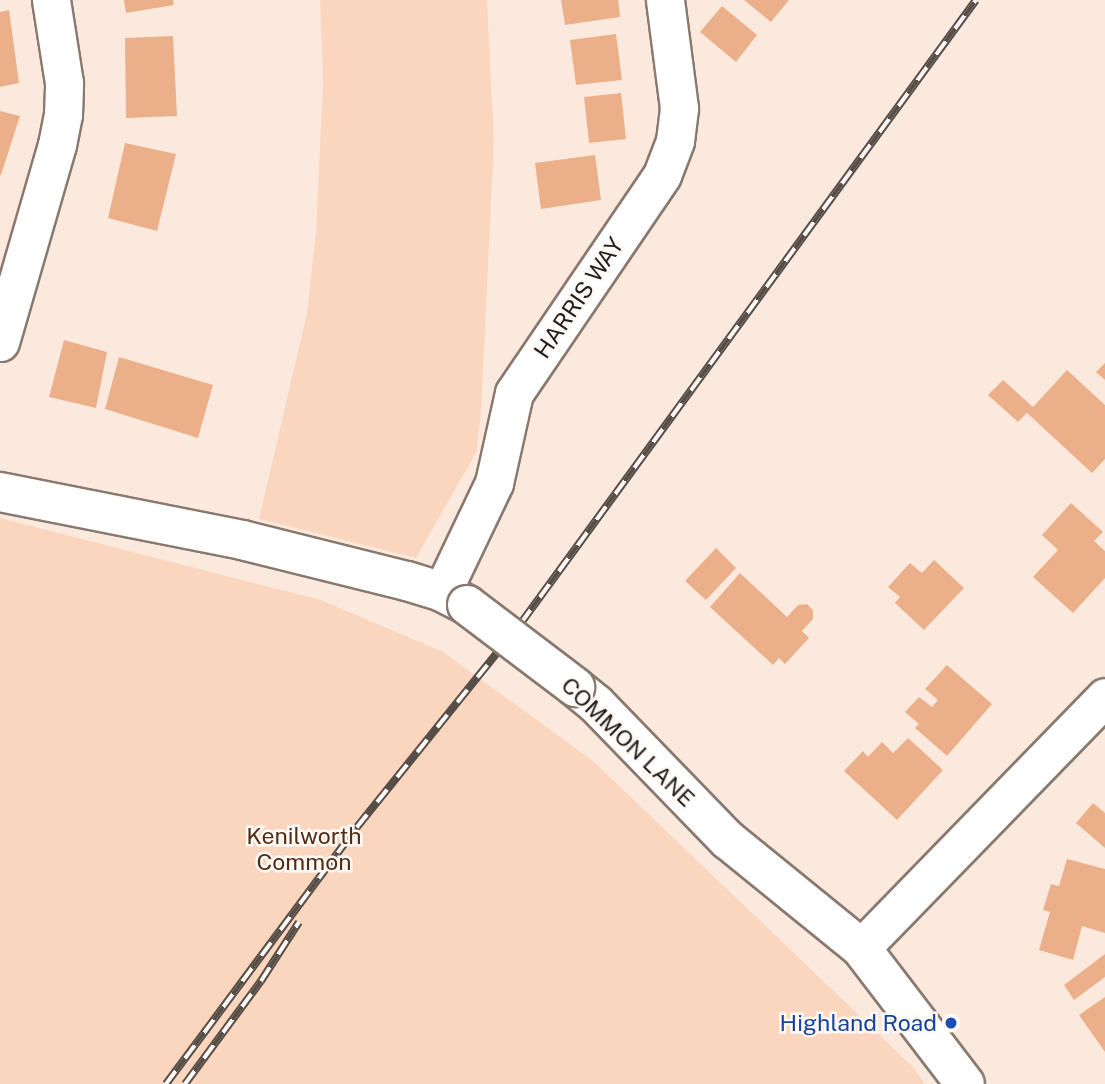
<!DOCTYPE html>
<style>
body{margin:0}
#map{position:relative;width:1105px;height:1084px;overflow:hidden;background:#fce9de;font-family:"Public Sans",sans-serif}
div>[style]{position:absolute}
.green>*{inset:0;background:#fad6bf}
.building>*{inset:0;background:#ebb08a}
.roads{filter:drop-shadow(2px 0 #89796e) drop-shadow(-2px 0 #89796e) drop-shadow(0 2px #89796e) drop-shadow(0 -2px #89796e)}
.minor>*{height:37px;margin:-18.5px;padding:0 18.5px;transform-origin:18.5px;border-radius:18.5px;background:#fff}
.tertiary>*{height:38px;margin:-19px;padding:0 19px;transform-origin:19px;border-radius:19px;background:#fff}
.rail>*{height:8px;margin-top:-4px;transform-origin:0;background:repeating-linear-gradient(90deg,#fefaf8 0 16px,#574e48 0 32px);box-sizing:border-box;border-block:2px solid #574e48}
.bridges{filter:drop-shadow(2px 0 #89796e) drop-shadow(-2px 0 #89796e) drop-shadow(0 2px #89796e) drop-shadow(0 -2px #89796e)}
.tertiary-bridge>*{height:38px;margin:-19px;padding:0 19px;transform-origin:19px;border-radius:19px;background:#fff}
.dots>*{width:19px;height:19px;translate:-50% -50%;box-sizing:border-box;border:4px solid #fefaf8;border-radius:50%}
span{translate:-50% -50%;white-space:nowrap;text-align:center;line-height:1.15;-webkit-text-stroke:5px #fefaf8;paint-order:stroke}
.street-label{font-size:23px;color:#251f1b}
.park-label{font-size:23px;color:#542d11}
.transit-label{font-size:23px;color:#164399}
.right{translate:-100% -50%;text-align:right}
</style>
<div id="map">
<div class="green">
<div style="clip-path:polygon(320px 0,487px 0,494px 140px,481px 413px,476px 453px,416px 558px,259px 519px,307px 313px,316px 232px,323px 81px)"></div>
<div style="clip-path:polygon(0 518px,321px 600px,443px 652px,592px 760px,912px 1066px,925px 1084px,0 1084px)"></div>
</div>
<div class="building">
<div style="clip-path:polygon(124px 0,173px 0,174px 5px,126px 13px)"></div>
<div style="clip-path:polygon(561px 0,618px 0,620px 17px,565px 25px)"></div>
<div style="clip-path:polygon(744px 0,789px 0,771px 22px)"></div>
<div style="clip-path:polygon(722px 6px,757px 35px,736px 62px,700px 32px)"></div>
<div style="clip-path:polygon(9px 10px,19px 83px,0 87px,0 12px)"></div>
<div style="clip-path:polygon(616px 34px,622px 80px,576px 85px,570px 40px)"></div>
<div style="clip-path:polygon(173px 36px,177px 116px,126px 118px,125px 38px)"></div>
<div style="clip-path:polygon(621px 93px,626px 139px,589px 143px,584px 97px)"></div>
<div style="clip-path:polygon(0 111px,20px 116px,1px 175px,0 175px)"></div>
<div style="clip-path:polygon(125px 143px,176px 154px,157px 231px,108px 218px)"></div>
<div style="clip-path:polygon(595px 155px,601px 200px,541px 209px,535px 163px)"></div>
<div style="clip-path:polygon(64px 340px,107px 352px,96px 408px,49px 397px)"></div>
<div style="clip-path:polygon(119px 357px,213px 385px,198px 438px,105px 409px)"></div>
<div style="clip-path:polygon(1105px 363px,1105px 380px,1096px 372px)"></div>
<div style="clip-path:polygon(1067px 370px,1105px 405px,1105px 459px,1092px 473px,1027px 413px,1018px 422px,988px 395px,1003px 380px,1033px 407px)"></div>
<div style="clip-path:polygon(1071px 503px,1103px 532px,1094px 541px,1105px 551px,1105px 578px,1073px 613px,1033px 577px,1058px 550px,1042px 535px)"></div>
<div style="clip-path:polygon(716px 548px,736px 568px,706px 600px,685px 581px)"></div>
<div style="clip-path:polygon(934px 560px,964px 588px,924px 630px,895px 603px,900px 597px,888px 587px,910px 563px,922px 573px)"></div>
<div style="clip-path:polygon(740px 573px,787px 617px,798px 605px,807px 604px,813px 610px,813px 619px,802px 631px,809px 638px,785px 664px,779px 658px,773px 665px,710px 607px)"></div>
<div style="clip-path:polygon(947px 665px,992px 704px,947px 756px,915px 728px,919px 724px,905px 712px,919px 697px,932px 707px,938px 700px,925px 689px)"></div>
<div style="clip-path:polygon(908px 738px,943px 770px,897px 820px,844px 771px,863px 751px,868px 757px,882px 742px,893px 753px)"></div>
<div style="clip-path:polygon(1093px 803px,1105px 813px,1105px 848px,1076px 823px)"></div>
<div style="clip-path:polygon(1067px 859px,1105px 869px,1105px 933px,1082px 926px,1073px 960px,1039px 950px,1050px 912px,1043px 910px,1051px 884px,1059px 886px)"></div>
<div style="clip-path:polygon(1105px 954px,1105px 977px,1074px 1000px,1064px 985px)"></div>
<div style="clip-path:polygon(1105px 997px,1105px 1052px,1079px 1015px)"></div>
</div>
<div class="roads">
<div class="minor">
<div style="left:0;top:342px;width:205px;rotate:-73.9deg"></div>
<div style="left:57px;top:145px;width:31px;rotate:-79deg"></div>
<div style="left:63px;top:115px;width:32px;rotate:-88deg"></div>
<div style="left:64px;top:83px;width:84px;rotate:-98.9deg"></div>
<div style="left:442px;top:592px;width:121px;rotate:-64.5deg"></div>
<div style="left:494px;top:483px;width:92px;rotate:-77.5deg"></div>
<div style="left:514px;top:393px;width:263px;rotate:-55.8deg"></div>
<div style="left:662px;top:175px;width:36px;rotate:-69deg"></div>
<div style="left:675px;top:141px;width:33px;rotate:-83deg"></div>
<div style="left:679px;top:108px;width:109px;rotate:-97.4deg"></div>
<div style="left:861px;top:948px;width:350px;rotate:-45.8deg"></div>
</div>
<div class="tertiary">
<div style="left:0;top:492px;width:247px;rotate:11.2deg"></div>
<div style="left:242px;top:540px;width:170px;rotate:14deg"></div>
<div style="left:407px;top:581px;width:37px;rotate:17deg"></div>
<div style="left:442px;top:592px;width:28px;rotate:27deg"></div>
<div style="left:575px;top:687px;width:27px;rotate:39deg"></div>
<div style="left:596px;top:704px;width:190px;rotate:45.9deg"></div>
<div style="left:728px;top:840px;width:171px;rotate:39.1deg"></div>
<div style="left:861px;top:948px;width:171px;rotate:52.6deg"></div>
</div>
</div>
<div class="rail">
<div style="left:166px;top:1084px;width:320px;rotate:-53.4deg"></div>
<div style="left:357px;top:827px;width:262px;rotate:-51.2deg"></div>
<div style="left:521px;top:623px;width:771px;rotate:-53.86deg"></div>
<div style="left:185px;top:1084px;width:128px;rotate:-53.6deg"></div>
<div style="left:261px;top:981px;width:70px;rotate:-57.2deg"></div>
</div>
<div class="bridges">
<div class="tertiary-bridge">
<div style="left:467px;top:605px;width:136px;rotate:37.2deg"></div>
</div>
</div>
<div class="dots">
<div style="left:951px;top:1023px;background:#1a4fb4"></div>
</div>
<div class="street-label">
<span style="left:579px;top:298px;rotate:-56deg">HARRIS WAY</span>
<span style="left:628px;top:742px;rotate:44deg">COMMON LANE</span>
</div>
<div class="park-label">
<span style="left:304px;top:849px">Kenilworth<br>Common</span>
</div>
<div class="transit-label">
<span class="right" style="left:937px;top:1023px">Highland Road</span>
</div>
</div>
